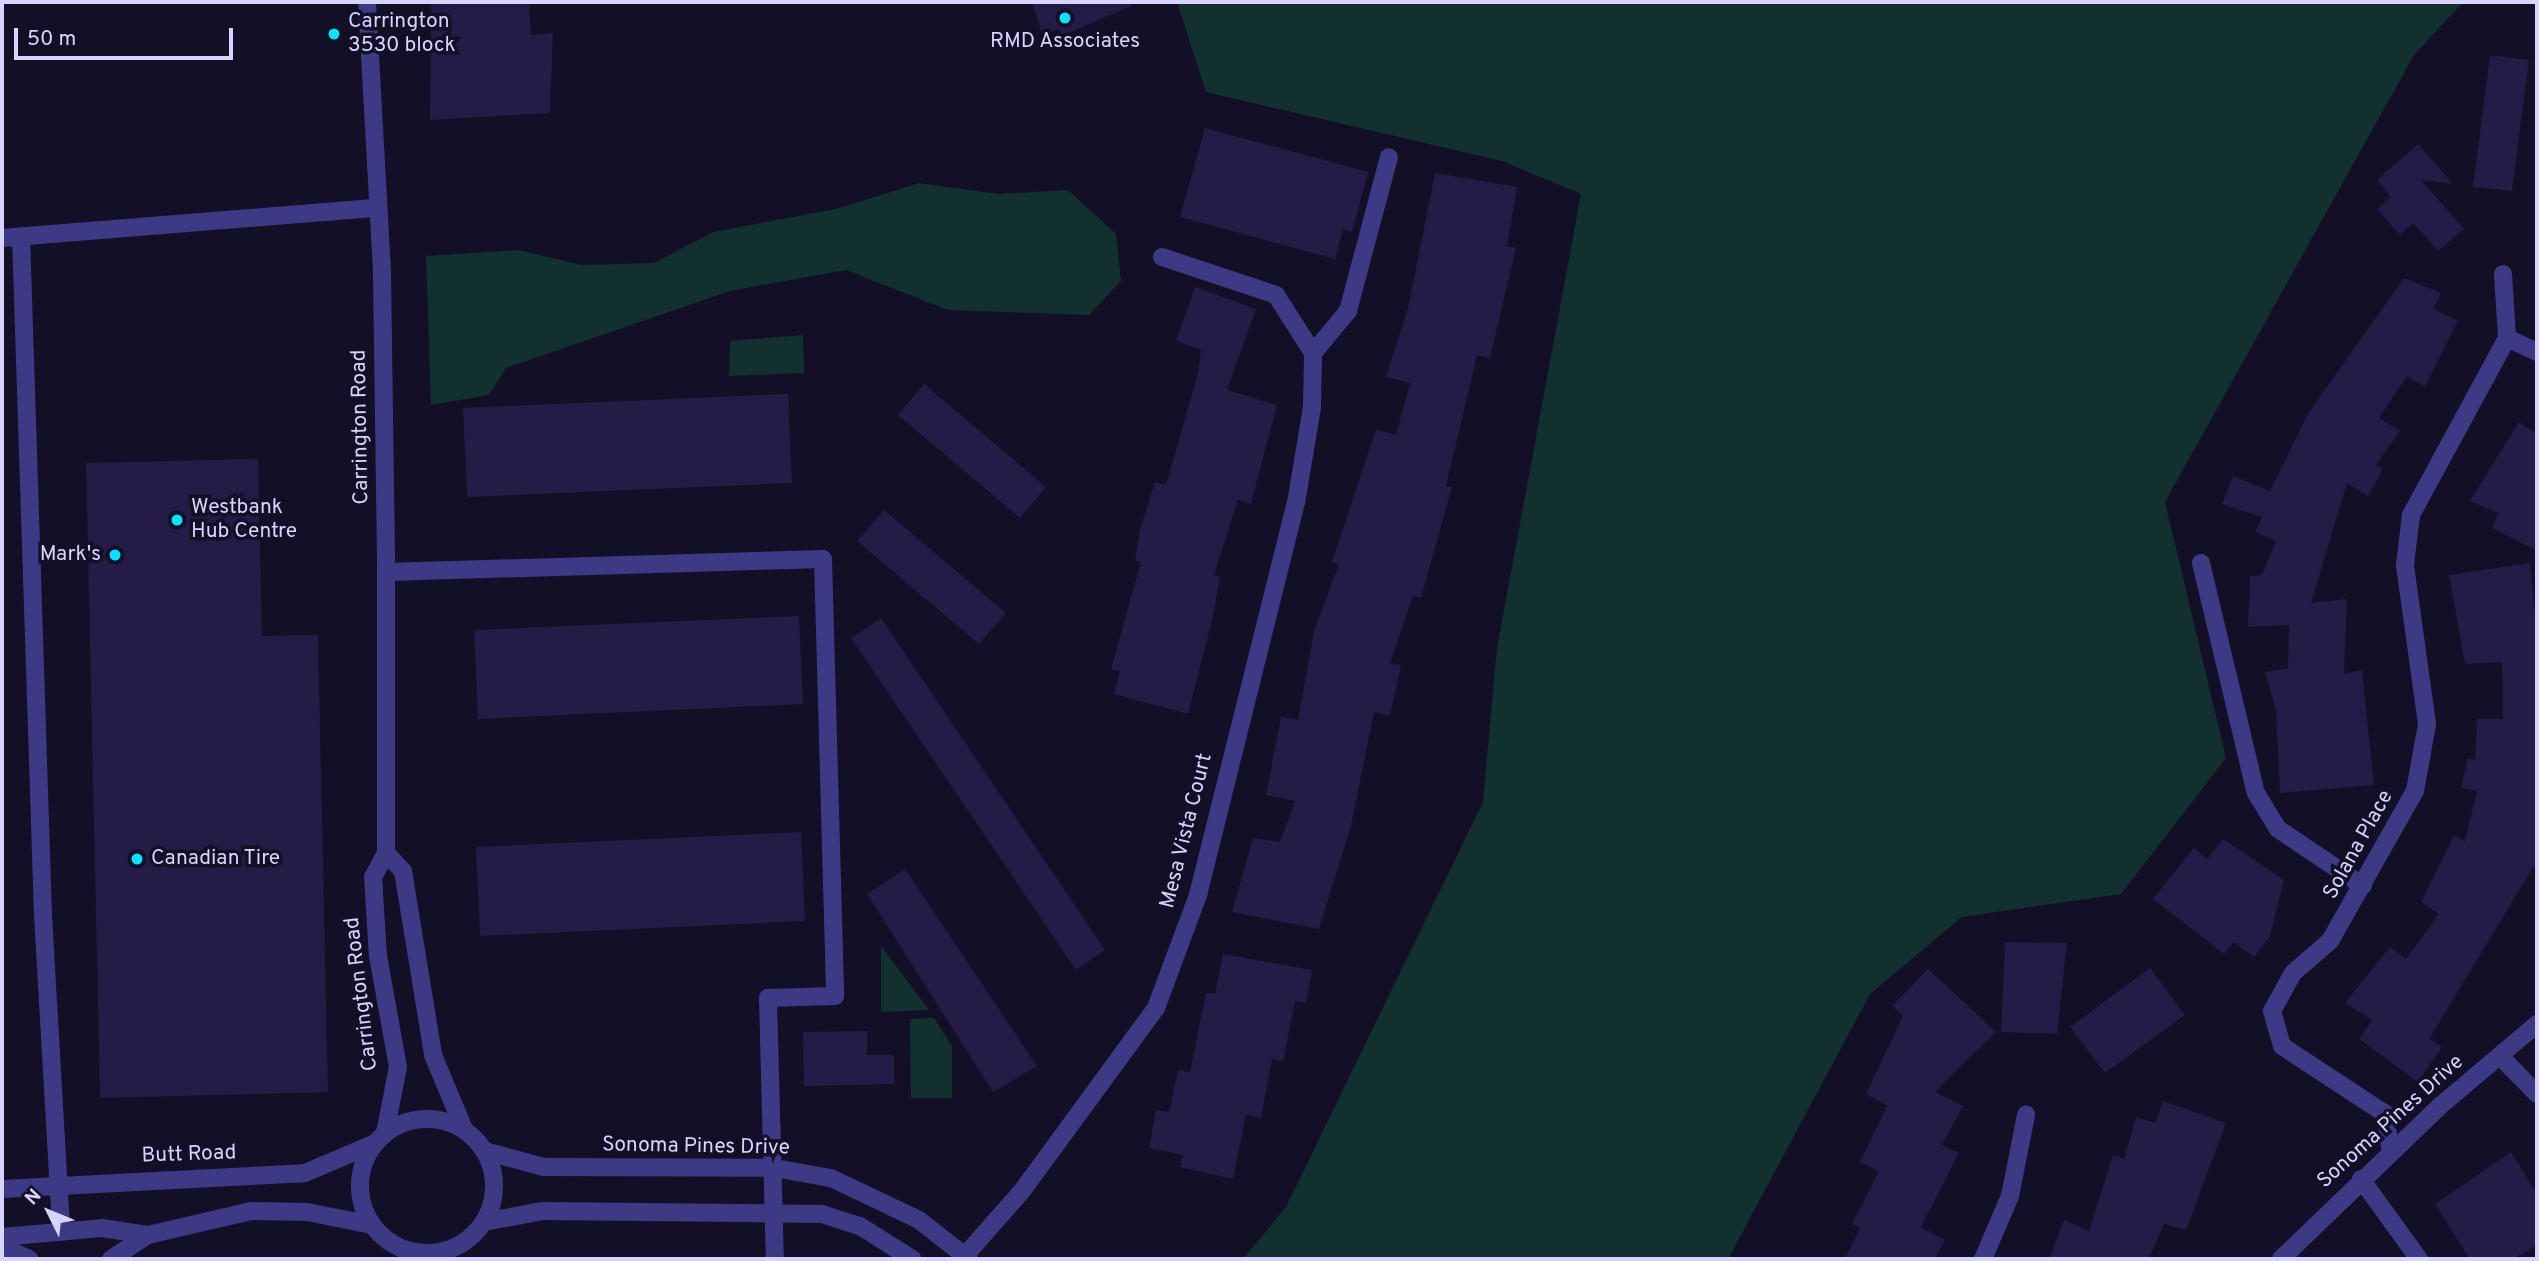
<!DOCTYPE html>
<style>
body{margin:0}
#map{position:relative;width:2539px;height:1261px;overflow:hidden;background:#130f26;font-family:Overpass,sans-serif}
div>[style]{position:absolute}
.green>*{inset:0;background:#12302f}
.building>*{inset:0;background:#241b47}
.service>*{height:18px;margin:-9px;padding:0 9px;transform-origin:9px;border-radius:9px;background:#3d3a85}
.minor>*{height:18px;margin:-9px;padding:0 9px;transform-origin:9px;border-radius:9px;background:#3d3a85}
.tertiary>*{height:18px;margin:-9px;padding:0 9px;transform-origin:9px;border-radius:9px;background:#3d3a85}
.tertiary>.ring{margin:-9px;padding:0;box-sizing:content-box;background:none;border:18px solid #3d3a85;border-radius:50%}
.dots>*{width:19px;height:19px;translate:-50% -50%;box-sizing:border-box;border:4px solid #130f26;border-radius:50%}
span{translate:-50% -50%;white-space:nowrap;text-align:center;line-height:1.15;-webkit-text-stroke:7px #130f26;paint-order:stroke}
.poi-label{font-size:21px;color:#d9d4ff}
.left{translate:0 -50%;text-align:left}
.right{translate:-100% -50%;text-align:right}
.street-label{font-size:21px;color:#d9d4ff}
.frame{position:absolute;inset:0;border:4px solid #d9d4ff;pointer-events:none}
.north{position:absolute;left:14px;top:1177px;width:70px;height:70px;-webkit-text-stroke:5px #130f26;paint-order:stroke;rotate:313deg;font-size:19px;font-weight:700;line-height:28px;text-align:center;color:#d9d4ff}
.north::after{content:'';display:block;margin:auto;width:24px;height:32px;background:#d9d4ff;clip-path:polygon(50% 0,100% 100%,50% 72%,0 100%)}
.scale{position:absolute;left:14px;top:28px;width:219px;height:32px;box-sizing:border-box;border:4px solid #d9d4ff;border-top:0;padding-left:9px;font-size:21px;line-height:24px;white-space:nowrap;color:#d9d4ff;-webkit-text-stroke:5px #130f26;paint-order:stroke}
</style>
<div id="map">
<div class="green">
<div style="clip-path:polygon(1177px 2px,2463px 2px,2414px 55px,2165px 502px,2226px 758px,2121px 894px,1962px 917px,1870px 994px,1728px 1259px,1243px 1259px,1286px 1207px,1483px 802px,1497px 648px,1581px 194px,1502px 161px,1206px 92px)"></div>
<div style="clip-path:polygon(919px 183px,998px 194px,1068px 190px,1116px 234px,1121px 281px,1089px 315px,948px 310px,846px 270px,730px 291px,506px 368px,489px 395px,431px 405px,426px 256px,518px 250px,582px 265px,654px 263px,713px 232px,836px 209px)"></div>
<div style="clip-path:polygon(803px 335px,804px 373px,729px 376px,730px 341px)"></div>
<div style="clip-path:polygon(881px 946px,929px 1010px,881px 1012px)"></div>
<div style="clip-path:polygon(934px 1018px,952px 1046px,952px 1098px,911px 1098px,910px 1019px)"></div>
</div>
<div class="building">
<div style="clip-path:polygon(431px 2px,529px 2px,531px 35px,553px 33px,550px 113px,430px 120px)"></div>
<div style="clip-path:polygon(1032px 2px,1130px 2px,1131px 6px,1061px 36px,1059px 29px,1042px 34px)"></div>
<div style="clip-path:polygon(2490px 55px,2529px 60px,2512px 191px,2473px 187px)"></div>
<div style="clip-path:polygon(1205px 128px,1368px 172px,1352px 232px,1343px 229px,1335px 259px,1180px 217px)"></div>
<div style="clip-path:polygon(2418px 144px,2453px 184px,2421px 180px,2464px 229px,2438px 251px,2413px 223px,2400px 235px,2377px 209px,2391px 197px,2377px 180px)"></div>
<div style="clip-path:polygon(1435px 173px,1517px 187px,1507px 246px,1516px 248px,1490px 358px,1477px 355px,1446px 486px,1452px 487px,1421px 598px,1413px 596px,1390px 663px,1401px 665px,1390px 716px,1374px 712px,1351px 826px,1319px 929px,1232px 912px,1253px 838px,1280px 842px,1295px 801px,1266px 795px,1281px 717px,1298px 720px,1314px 631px,1339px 564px,1332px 562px,1376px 429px,1396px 435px,1410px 383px,1386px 377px,1408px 308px)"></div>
<div style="clip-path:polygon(2404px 278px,2441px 293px,2433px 309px,2458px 321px,2425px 387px,2407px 376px,2379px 418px,2400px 431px,2376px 465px,2383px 469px,2368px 496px,2347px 483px,2311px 603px,2347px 599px,2344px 674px,2362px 670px,2374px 785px,2280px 793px,2276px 710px,2265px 672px,2288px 668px,2289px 625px,2248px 627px,2250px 576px,2262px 575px,2276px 541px,2255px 532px,2262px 517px,2222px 504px,2233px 476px,2270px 491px,2309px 412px)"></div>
<div style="clip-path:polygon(1195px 287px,1256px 309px,1227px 390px,1277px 405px,1251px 504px,1238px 500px,1214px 575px,1220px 577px,1213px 616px,1188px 714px,1114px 694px,1120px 671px,1111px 669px,1141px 562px,1135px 561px,1140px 529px,1155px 482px,1166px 485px,1198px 373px,1201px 350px,1176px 341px)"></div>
<div style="clip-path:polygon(924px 384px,1046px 487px,1020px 518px,898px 415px)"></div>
<div style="clip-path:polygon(788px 394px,792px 483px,467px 497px,463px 408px)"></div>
<div style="clip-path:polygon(2519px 422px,2537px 434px,2537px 551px,2492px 528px,2498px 513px,2470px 501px)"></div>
<div style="clip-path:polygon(258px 459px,262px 636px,318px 635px,328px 1092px,100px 1098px,86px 463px)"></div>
<div style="clip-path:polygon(884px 510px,1006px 613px,979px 644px,857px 541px)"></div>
<div style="clip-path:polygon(2530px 563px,2537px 638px,2537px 861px,2429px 1039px,2442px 1047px,2418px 1082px,2359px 1039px,2372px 1020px,2345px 1003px,2390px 947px,2406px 959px,2439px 914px,2421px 902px,2454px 836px,2465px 841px,2477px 791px,2461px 787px,2468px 758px,2475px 760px,2477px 719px,2503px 719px,2502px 662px,2465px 664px,2449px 575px)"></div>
<div style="clip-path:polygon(799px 616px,803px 704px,478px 719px,474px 630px)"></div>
<div style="clip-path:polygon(881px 618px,1105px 950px,1076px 970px,851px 638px)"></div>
<div style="clip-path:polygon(801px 832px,805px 921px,480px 936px,476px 847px)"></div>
<div style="clip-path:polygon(2223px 839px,2284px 880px,2270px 936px,2254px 957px,2234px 942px,2224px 954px,2153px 899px,2194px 848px,2207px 859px)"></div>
<div style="clip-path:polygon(905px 869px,1037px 1066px,993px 1092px,867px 894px)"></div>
<div style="clip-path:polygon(2005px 942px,2067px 943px,2057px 1034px,2001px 1032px)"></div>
<div style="clip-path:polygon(1223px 954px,1312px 970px,1306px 1003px,1295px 1001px,1283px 1062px,1272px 1059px,1261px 1118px,1246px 1115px,1233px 1179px,1180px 1167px,1183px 1155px,1149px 1148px,1156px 1110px,1169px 1112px,1178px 1070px,1190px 1072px,1206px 993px,1215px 994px)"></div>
<div style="clip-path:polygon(2150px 968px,2185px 1015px,2105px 1073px,2070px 1027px)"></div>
<div style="clip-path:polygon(1928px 969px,1996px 1032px,1935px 1092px,1963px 1106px,1942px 1145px,1959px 1153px,1921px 1227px,1945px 1240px,1935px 1259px,1845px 1259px,1860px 1228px,1852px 1224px,1879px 1171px,1860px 1162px,1887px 1106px,1866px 1094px,1903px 1016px,1892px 1006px)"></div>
<div style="clip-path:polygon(867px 1031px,867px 1055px,894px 1055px,894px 1084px,804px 1086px,803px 1032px)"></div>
<div style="clip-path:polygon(2163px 1101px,2226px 1123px,2186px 1230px,2164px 1224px,2149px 1259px,2049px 1259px,2064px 1220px,2089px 1231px,2113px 1155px,2124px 1159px,2136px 1117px,2155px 1123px)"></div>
<div style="clip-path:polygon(2511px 1152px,2537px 1194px,2537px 1245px,2513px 1259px,2470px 1259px,2435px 1204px)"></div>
</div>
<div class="service">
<div style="left:21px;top:237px;width:678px;rotate:88.14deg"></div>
<div style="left:43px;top:915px;width:317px;rotate:86.7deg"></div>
<div style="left:2px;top:238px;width:376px;rotate:-4.6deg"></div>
<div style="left:1162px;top:257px;width:120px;rotate:18.4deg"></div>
<div style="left:1276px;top:295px;width:69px;rotate:57.5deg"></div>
<div style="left:1313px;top:353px;width:55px;rotate:-50.2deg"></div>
<div style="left:1348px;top:311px;width:159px;rotate:-75.1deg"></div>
<div style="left:2201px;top:563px;width:236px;rotate:76.6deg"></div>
<div style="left:2256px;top:793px;width:42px;rotate:58.6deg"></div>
<div style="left:2278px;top:829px;width:102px;rotate:33.8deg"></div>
<div style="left:386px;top:572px;width:437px;rotate:-1.7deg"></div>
<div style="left:823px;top:559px;width:437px;rotate:88.4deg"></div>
<div style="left:835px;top:996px;width:67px;rotate:178.3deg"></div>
<div style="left:768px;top:998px;width:261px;rotate:88.5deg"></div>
<div style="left:2500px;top:1056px;width:53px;rotate:45.8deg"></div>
<div style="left:2361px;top:1179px;width:99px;rotate:54.1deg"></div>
<div style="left:2px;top:1247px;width:30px;rotate:24deg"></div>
<div style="left:111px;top:1259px;width:44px;rotate:-33deg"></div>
</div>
<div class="minor">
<div style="left:2503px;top:274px;width:64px;rotate:86.4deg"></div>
<div style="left:484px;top:1151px;width:62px;rotate:14.9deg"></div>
<div style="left:544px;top:1167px;width:230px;rotate:0.2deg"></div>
<div style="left:774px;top:1168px;width:58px;rotate:10deg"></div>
<div style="left:831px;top:1178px;width:98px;rotate:25.5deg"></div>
<div style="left:919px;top:1220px;width:63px;rotate:38deg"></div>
<div style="left:2391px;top:1151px;width:39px;rotate:-100deg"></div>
<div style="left:2384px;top:1113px;width:122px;rotate:-146.7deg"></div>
<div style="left:2282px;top:1046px;width:36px;rotate:-106deg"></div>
<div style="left:2272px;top:1011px;width:43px;rotate:-61.1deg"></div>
<div style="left:2293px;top:973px;width:49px;rotate:-40.9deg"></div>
<div style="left:2330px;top:941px;width:172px;rotate:-60.5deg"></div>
<div style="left:2415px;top:791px;width:68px;rotate:-79.8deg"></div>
<div style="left:2427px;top:724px;width:161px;rotate:-97.9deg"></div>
<div style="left:2405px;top:565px;width:50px;rotate:-83.2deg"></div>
<div style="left:2411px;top:515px;width:201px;rotate:-61.5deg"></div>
<div style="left:2507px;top:338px;width:33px;rotate:25deg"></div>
<div style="left:484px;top:1222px;width:60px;rotate:-10.6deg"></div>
<div style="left:543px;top:1211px;width:279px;rotate:0.6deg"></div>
<div style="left:822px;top:1214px;width:40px;rotate:18deg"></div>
<div style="left:860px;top:1226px;width:62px;rotate:32.4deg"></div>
<div style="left:962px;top:1259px;width:91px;rotate:-48.6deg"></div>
<div style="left:1022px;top:1191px;width:227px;rotate:-53.8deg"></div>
<div style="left:1156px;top:1008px;width:121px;rotate:-69.6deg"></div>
<div style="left:1198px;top:895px;width:404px;rotate:-76deg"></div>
<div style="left:1296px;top:503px;width:97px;rotate:-80.5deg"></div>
<div style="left:1312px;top:407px;width:54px;rotate:-88.9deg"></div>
<div style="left:1983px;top:1259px;width:69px;rotate:-66.8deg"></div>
<div style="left:2010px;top:1196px;width:83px;rotate:-78.8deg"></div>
<div style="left:2281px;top:1259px;width:221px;rotate:-43.9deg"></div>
<div style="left:2440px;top:1106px;width:127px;rotate:-40.2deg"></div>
</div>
<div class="tertiary">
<div style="left:367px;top:2px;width:271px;rotate:86.8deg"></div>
<div style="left:382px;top:273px;width:299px;rotate:89.2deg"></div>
<div style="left:386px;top:572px;width:281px;rotate:90deg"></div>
<div style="left:386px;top:853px;width:27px;rotate:118deg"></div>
<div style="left:373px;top:877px;width:79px;rotate:86.4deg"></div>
<div style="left:378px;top:956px;width:113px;rotate:79.8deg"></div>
<div style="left:398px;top:1067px;width:67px;rotate:101.1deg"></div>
<div style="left:386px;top:853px;width:25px;rotate:47deg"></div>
<div style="left:403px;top:871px;width:186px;rotate:80.7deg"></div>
<div style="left:433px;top:1055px;width:80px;rotate:67.3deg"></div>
<div class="ring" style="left:360px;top:1119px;width:116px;height:116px"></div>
<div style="left:2px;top:1189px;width:303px;rotate:-3deg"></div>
<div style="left:305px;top:1173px;width:74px;rotate:-23.1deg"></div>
<div style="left:2px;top:1237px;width:100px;rotate:-5.1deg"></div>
<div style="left:102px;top:1228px;width:47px;rotate:8.7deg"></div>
<div style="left:148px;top:1235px;width:106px;rotate:-13.1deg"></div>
<div style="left:251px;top:1211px;width:56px;rotate:1deg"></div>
<div style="left:307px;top:1212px;width:66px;rotate:11.3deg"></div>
</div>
<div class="dots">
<div style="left:1065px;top:18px;background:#00e5ff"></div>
<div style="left:334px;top:34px;background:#00e5ff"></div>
<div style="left:177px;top:520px;background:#00e5ff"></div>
<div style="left:115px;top:555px;background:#00e5ff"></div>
<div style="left:137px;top:859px;background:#00e5ff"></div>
</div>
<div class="poi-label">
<span class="left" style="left:348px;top:34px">Carrington<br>3530 block</span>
<span style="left:1065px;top:42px">RMD Associates</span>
<span class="left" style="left:191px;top:520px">Westbank<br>Hub Centre</span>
<span class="right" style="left:101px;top:555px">Mark's</span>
<span class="left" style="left:151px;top:859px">Canadian Tire</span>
</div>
<div class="street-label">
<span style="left:361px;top:427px;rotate:-91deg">Carrington Road</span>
<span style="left:1187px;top:831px;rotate:-76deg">Mesa Vista Court</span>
<span style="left:2359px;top:845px;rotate:-61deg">Solana Place</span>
<span style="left:362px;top:994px;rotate:-97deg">Carrington Road</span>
<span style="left:2391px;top:1122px;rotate:-42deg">Sonoma Pines Drive</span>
<span style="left:696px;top:1147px;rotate:1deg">Sonoma Pines Drive</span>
<span style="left:189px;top:1155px;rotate:-2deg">Butt Road</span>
</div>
<div class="frame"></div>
<div class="north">N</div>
<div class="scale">50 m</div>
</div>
